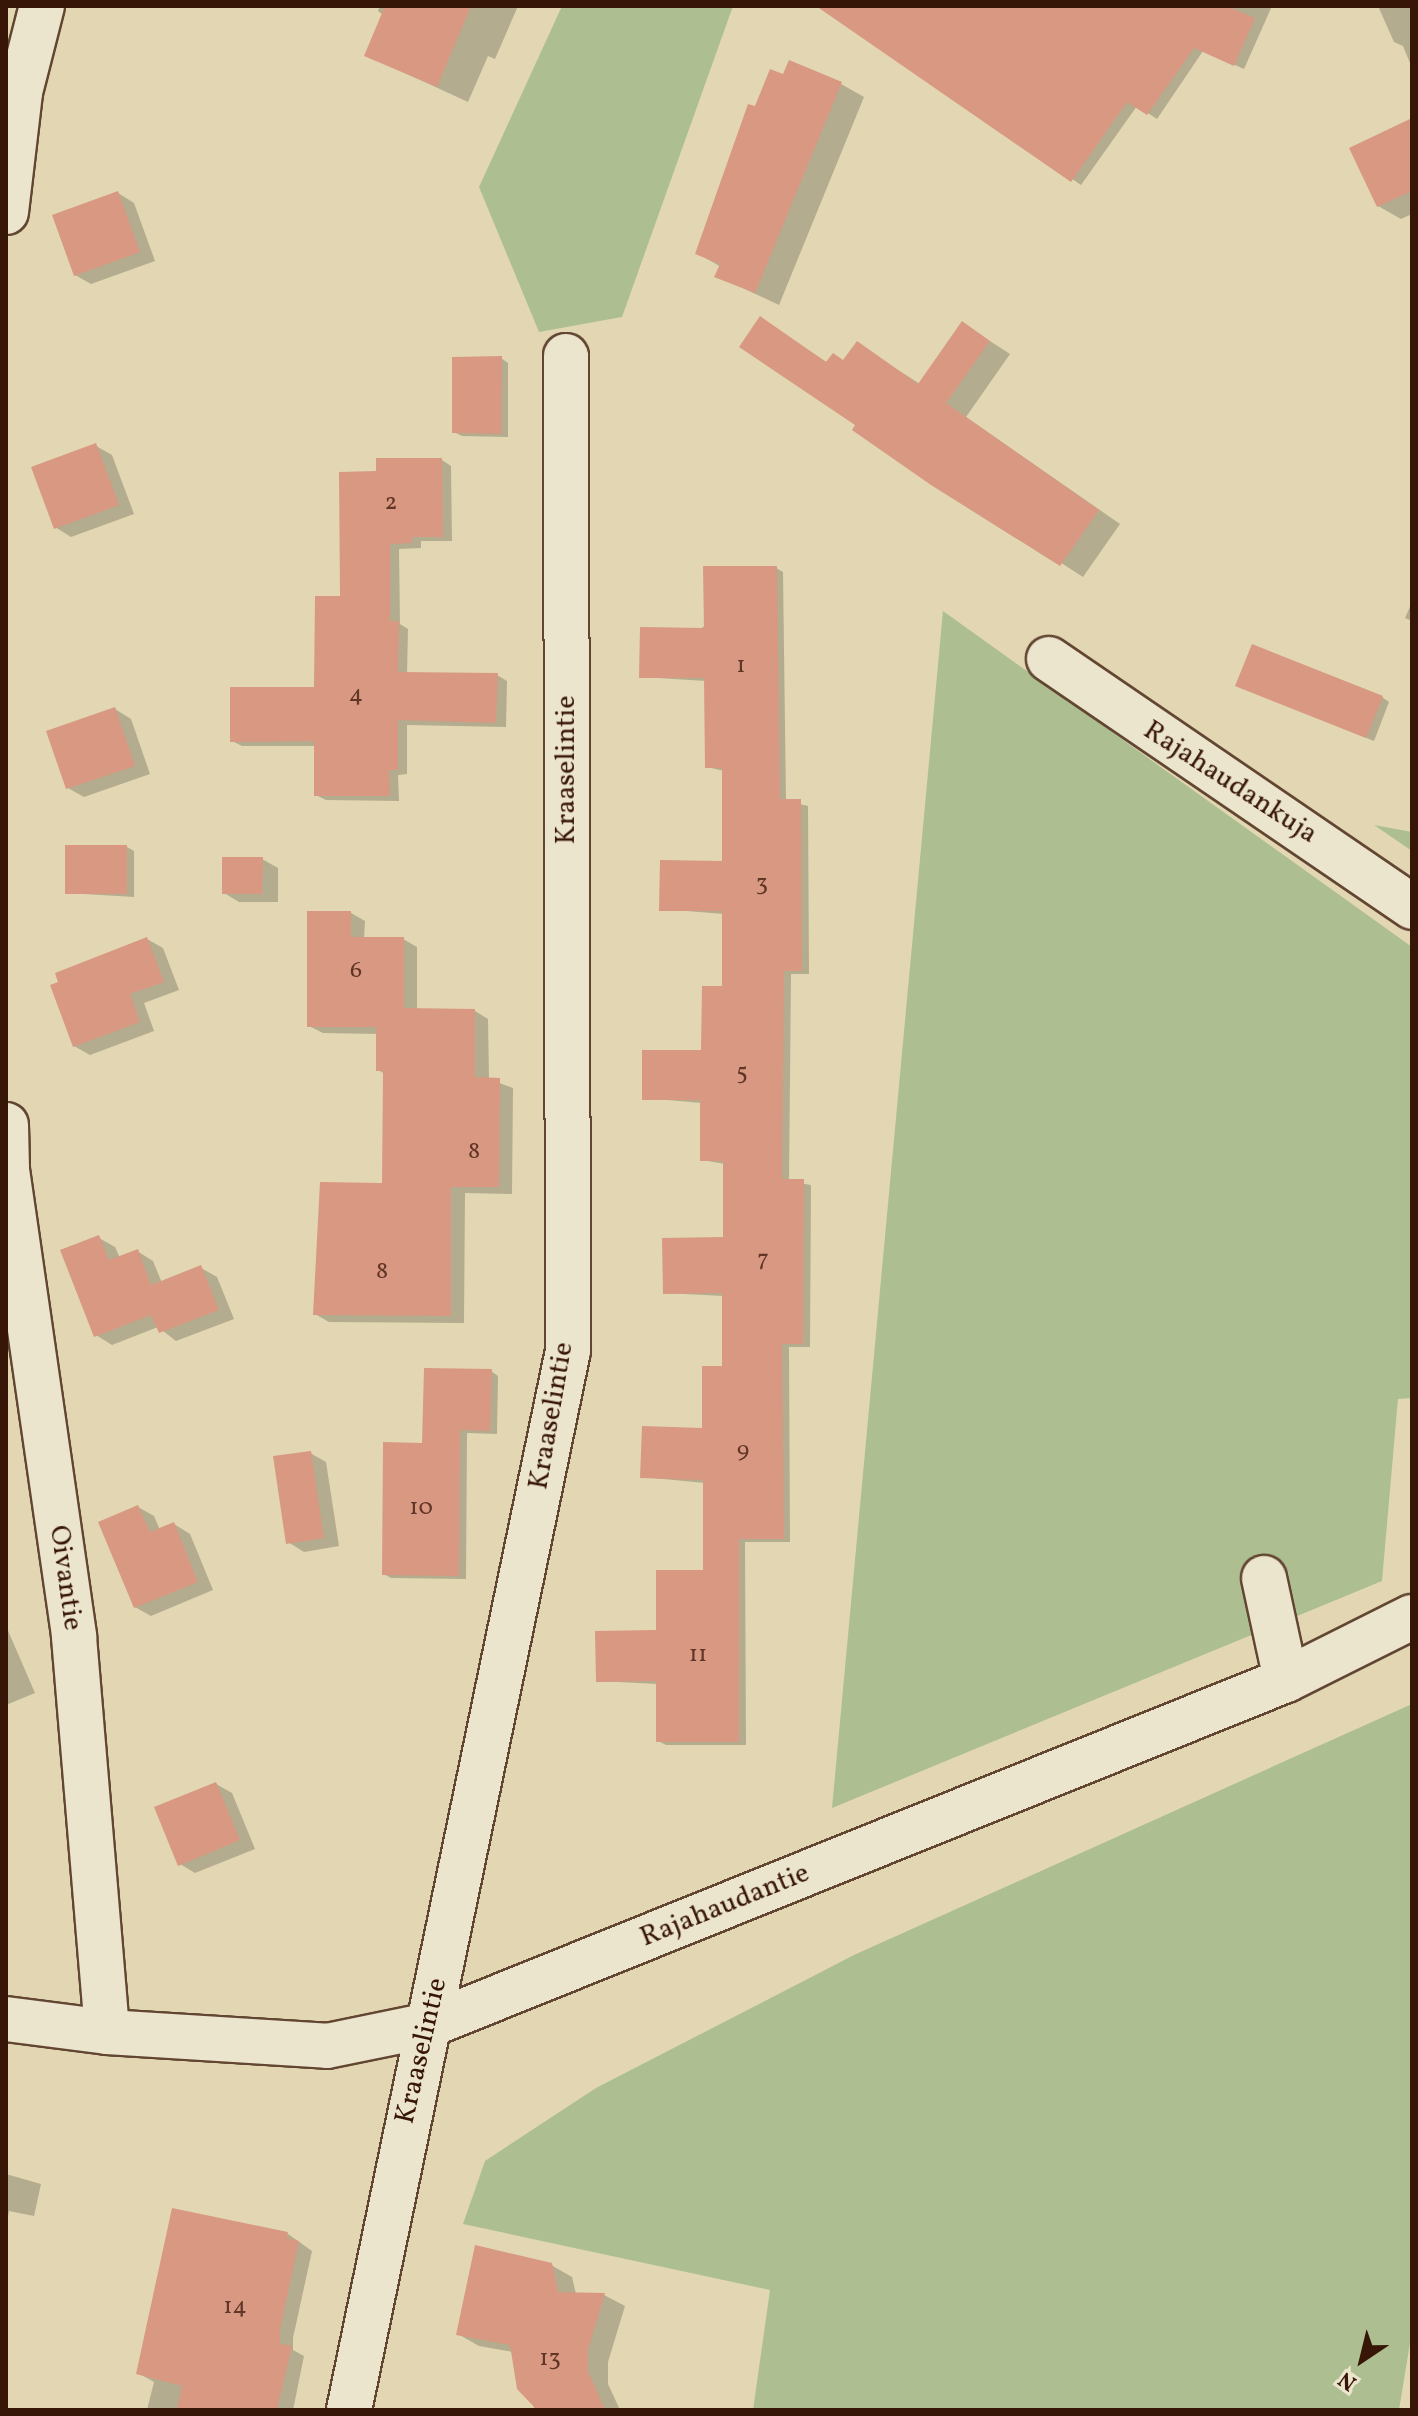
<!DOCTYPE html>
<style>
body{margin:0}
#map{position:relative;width:1418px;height:2416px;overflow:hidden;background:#e2d7b2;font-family:Vollkorn,serif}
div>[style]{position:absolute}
.green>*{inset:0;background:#adbf91}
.shadow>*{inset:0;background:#0003}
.building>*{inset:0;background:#d89881}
.roads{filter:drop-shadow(2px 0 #624632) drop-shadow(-2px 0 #624632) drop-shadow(0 2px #624632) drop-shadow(0 -2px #624632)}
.minor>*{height:44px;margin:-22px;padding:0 22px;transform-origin:22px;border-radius:22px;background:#ece5cd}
span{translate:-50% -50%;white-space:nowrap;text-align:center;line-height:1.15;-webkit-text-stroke:6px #ece5cd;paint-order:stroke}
.number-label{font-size:24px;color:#603626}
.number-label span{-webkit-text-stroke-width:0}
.street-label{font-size:28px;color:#381607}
.frame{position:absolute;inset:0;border:8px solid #381607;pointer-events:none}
.north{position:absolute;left:1322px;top:2320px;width:80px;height:80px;-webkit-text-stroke:6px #ece5cd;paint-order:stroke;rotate:215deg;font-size:22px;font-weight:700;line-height:32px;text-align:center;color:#381607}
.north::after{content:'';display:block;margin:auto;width:28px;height:36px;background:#381607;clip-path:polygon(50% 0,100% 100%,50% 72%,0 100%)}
</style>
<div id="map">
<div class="green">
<div style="clip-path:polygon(562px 6px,733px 6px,622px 317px,539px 332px,479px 187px)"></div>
<div style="clip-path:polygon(943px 611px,1412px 947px,1412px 1398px,1398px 1399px,1382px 1581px,832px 1808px)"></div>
<div style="clip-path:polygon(1374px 825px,1412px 832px,1412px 851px)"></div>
<div style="clip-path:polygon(1412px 1704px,1412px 2331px,1399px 2410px,753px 2410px,770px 2290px,463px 2224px,485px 2161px,596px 2088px,854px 1955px)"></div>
</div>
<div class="shadow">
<div style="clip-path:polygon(380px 6px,518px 6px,495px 59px,488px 56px,468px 102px,366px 55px,383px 15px,378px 11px)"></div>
<div style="clip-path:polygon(862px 6px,1272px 6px,1244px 69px,1203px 51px,1157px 119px,1137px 106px,1081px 185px,848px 26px)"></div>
<div style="clip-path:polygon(1378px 6px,1412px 6px,1412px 68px,1403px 46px,1394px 42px)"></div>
<div style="clip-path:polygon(784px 77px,841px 84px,864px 97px,779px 305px,717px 276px,721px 267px,697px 253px,756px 109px)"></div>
<div style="clip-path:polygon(1412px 121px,1412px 214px,1401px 219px,1378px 206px)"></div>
<div style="clip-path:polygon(118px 193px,134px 203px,155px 261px,91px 284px,75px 275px)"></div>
<div style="clip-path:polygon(761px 319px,828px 363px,844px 362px,857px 344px,920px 384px,962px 323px,1010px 354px,966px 417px,1120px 524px,1083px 577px,854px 429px,858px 424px)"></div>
<div style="clip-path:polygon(501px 358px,508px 363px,508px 437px,462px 436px,454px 432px)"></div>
<div style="clip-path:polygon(96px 446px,112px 455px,134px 514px,71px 537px,55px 527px)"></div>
<div style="clip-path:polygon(442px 460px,451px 466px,452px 541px,421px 541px,421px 548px,399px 549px,400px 624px,408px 629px,407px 674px,497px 675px,507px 681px,506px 727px,407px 725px,407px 774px,398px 775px,399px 801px,326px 800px,316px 795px,316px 746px,242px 746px,232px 741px,316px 689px,378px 473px)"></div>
<div style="clip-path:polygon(776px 568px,783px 572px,786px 801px,808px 806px,809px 974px,791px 974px,789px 1181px,811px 1185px,810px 1347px,789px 1347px,790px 1542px,745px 1542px,746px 1745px,666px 1745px,658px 1741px,658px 1684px,598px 1681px,658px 1632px,705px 1572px,705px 1483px,642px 1477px,704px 1430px,724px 1368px,724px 1296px,665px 1293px,725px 1238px,725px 1164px,702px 1160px,702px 1103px,644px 1098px,703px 1052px,724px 988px,724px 914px,661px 909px,724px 863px,724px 771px,707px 767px,706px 681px,641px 677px)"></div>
<div style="clip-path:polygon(1412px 602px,1412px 621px,1405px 618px)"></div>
<div style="clip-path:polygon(1245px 689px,1382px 697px,1389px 702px,1374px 741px)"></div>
<div style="clip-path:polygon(115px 709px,131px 719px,150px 774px,84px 797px,68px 788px)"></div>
<div style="clip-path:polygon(127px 847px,134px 851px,134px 897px,67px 893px)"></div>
<div style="clip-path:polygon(262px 859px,278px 868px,278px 902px,239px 902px,224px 893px)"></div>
<div style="clip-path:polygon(351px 913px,365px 921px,364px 939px,403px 939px,417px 947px,417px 1010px,475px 1011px,488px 1019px,489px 1079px,513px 1088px,512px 1194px,465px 1193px,464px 1323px,329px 1322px,315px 1314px,384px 1185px,385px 1074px,378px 1070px,378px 1034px,323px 1033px,309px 1026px)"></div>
<div style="clip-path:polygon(147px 939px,163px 948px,179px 990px,144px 1003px,154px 1031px,90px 1055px,74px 1046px)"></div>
<div style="clip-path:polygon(99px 1238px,115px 1247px,120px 1258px,137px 1251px,153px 1261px,162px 1283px,201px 1268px,217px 1277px,234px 1319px,176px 1341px,158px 1327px,112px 1345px,96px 1335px)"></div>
<div style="clip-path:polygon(491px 1371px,498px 1376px,497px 1434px,467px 1433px,466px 1579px,391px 1578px,384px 1574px,424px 1445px)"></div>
<div style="clip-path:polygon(310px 1453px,326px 1462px,339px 1546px,304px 1552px,288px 1542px)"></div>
<div style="clip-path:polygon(138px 1507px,154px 1516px,160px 1530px,174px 1524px,190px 1534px,213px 1590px,151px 1616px,135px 1607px)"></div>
<div style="clip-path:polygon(6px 1626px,35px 1693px,6px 1705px)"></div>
<div style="clip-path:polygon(216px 1784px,232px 1793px,255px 1849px,195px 1873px,180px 1864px)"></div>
<div style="clip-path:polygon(6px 2174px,41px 2184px,34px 2216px,9px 2211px,6px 2227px)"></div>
<div style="clip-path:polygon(288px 2234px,312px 2251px,293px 2338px,293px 2350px,304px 2356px,293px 2410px,147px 2410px,154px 2382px,138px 2373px)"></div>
<div style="clip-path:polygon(551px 2265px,572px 2277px,576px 2294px,604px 2295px,625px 2306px,608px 2362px,608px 2384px,620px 2410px,535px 2410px,513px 2352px,479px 2346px,458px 2334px)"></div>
</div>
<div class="building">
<div style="clip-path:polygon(385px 6px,471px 6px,437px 87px,364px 56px)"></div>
<div style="clip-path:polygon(816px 6px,1226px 6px,1255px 18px,1234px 66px,1194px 48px,1147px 115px,1127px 102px,1071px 182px)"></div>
<div style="clip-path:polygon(789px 60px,842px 82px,755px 293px,714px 277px,720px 264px,695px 254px,748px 104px,755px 106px,770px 69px,783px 74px)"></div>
<div style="clip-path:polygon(1412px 118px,1412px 191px,1377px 207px,1349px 148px)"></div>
<div style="clip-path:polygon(118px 191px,140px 252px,74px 276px,52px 215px)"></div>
<div style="clip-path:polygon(760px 316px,826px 362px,833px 353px,843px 360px,857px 341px,918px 384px,962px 321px,990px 341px,946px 403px,1099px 510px,1060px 566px,931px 485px,852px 430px,855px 425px,739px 347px)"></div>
<div style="clip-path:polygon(502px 356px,501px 434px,452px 433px,452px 357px)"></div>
<div style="clip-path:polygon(96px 443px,119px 505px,54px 529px,31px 467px)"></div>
<div style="clip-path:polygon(376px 458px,442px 458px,443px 537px,412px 537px,412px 543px,390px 544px,390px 621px,399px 621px,398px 672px,498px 673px,496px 723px,398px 720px,398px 770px,389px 770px,390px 796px,314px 796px,314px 741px,230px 742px,230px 687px,314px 687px,315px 596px,340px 596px,339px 472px,376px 471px)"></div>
<div style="clip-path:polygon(703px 566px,777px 566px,780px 799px,801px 799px,802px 971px,784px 971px,782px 1179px,804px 1179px,803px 1344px,782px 1344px,784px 1539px,739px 1539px,739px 1742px,656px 1742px,656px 1681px,596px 1682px,595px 1631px,656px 1630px,656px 1570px,703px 1570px,703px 1480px,640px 1478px,642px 1426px,702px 1428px,702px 1366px,722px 1366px,722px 1293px,663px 1294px,662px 1238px,723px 1237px,723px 1161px,700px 1161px,700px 1100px,642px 1100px,642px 1050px,701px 1050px,702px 986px,722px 986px,722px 911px,659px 911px,660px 860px,722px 861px,722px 768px,705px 768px,704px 678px,639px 678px,640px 627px,704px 628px)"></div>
<div style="clip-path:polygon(1252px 644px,1383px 696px,1366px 738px,1235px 686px)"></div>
<div style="clip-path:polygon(115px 707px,135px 766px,66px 789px,46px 731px)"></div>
<div style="clip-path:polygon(65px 845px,127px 845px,127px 894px,65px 894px)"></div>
<div style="clip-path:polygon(222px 857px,263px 857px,262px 894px,222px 894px)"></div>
<div style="clip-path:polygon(307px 911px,351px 911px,351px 937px,404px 937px,404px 1008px,475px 1009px,475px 1077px,500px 1078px,499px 1187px,451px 1187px,451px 1316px,313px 1315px,320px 1182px,382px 1183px,383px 1071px,376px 1071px,376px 1027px,307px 1027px)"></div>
<div style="clip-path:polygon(147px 937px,164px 982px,130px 994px,140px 1022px,73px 1047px,50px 985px,58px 982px,55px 973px)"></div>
<div style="clip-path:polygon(99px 1235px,109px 1260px,138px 1249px,151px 1285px,201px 1265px,219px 1310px,159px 1333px,151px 1315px,94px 1337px,60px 1250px)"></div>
<div style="clip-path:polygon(424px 1368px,492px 1369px,490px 1431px,460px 1430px,459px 1576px,382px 1575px,383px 1442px,422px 1443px)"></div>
<div style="clip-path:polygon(311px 1451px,324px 1538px,286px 1544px,273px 1456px)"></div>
<div style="clip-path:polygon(138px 1505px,150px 1532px,174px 1522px,198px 1582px,134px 1608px,98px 1522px)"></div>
<div style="clip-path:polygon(216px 1782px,240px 1840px,178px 1866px,154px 1807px)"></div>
<div style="clip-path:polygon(172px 2208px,288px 2232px,287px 2238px,299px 2241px,280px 2330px,280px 2344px,292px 2346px,277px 2410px,177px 2410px,182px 2386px,136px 2374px)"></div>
<div style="clip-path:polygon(475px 2245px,552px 2263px,558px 2292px,605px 2293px,588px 2350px,588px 2371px,605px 2410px,537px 2410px,517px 2389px,510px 2345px,456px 2335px)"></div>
</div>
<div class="roads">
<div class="minor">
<div style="left:6px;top:212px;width:121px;rotate:-83.3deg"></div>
<div style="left:20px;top:92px;width:89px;rotate:-75.7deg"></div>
<div style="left:1049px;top:659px;width:440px;rotate:34.3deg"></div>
<div style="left:6px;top:1125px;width:45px;rotate:88.7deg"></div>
<div style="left:7px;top:1170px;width:472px;rotate:81.8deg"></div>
<div style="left:74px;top:1637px;width:396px;rotate:85.2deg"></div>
<div style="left:1264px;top:1578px;width:104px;rotate:77.8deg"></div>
<div style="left:6px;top:2019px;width:102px;rotate:7.3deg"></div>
<div style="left:107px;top:2032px;width:220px;rotate:3.6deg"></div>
<div style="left:327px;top:2046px;width:104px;rotate:-11.6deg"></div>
<div style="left:429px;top:2025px;width:924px;rotate:-21.93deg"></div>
<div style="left:1286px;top:1680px;width:141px;rotate:-26.6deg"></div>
<div style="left:349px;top:2410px;width:1081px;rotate:-78.32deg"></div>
<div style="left:568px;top:1351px;width:995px;rotate:-90.12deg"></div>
</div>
</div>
<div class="number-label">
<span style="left:391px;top:504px">2</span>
<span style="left:741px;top:667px">1</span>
<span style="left:356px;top:696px">4</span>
<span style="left:762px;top:885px">3</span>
<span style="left:356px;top:972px">6</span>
<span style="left:742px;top:1074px">5</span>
<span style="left:474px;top:1153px">8</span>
<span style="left:763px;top:1261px">7</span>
<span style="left:382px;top:1273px">8</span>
<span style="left:743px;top:1452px">9</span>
<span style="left:421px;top:1509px">10</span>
<span style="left:698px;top:1656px">11</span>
<span style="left:235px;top:2308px">14</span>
<span style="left:550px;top:2360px">13</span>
</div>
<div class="street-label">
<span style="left:567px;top:770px;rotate:-90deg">Kraaselintie</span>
<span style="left:1230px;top:783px;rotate:33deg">Rajahaudankuja</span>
<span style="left:552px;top:1416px;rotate:-80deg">Kraaselintie</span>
<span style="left:65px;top:1578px;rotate:82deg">Oivantie</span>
<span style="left:725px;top:1906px;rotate:-22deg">Rajahaudantie</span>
<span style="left:422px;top:2051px;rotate:-77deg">Kraaselintie</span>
</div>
<div class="frame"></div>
<div class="north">N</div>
</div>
